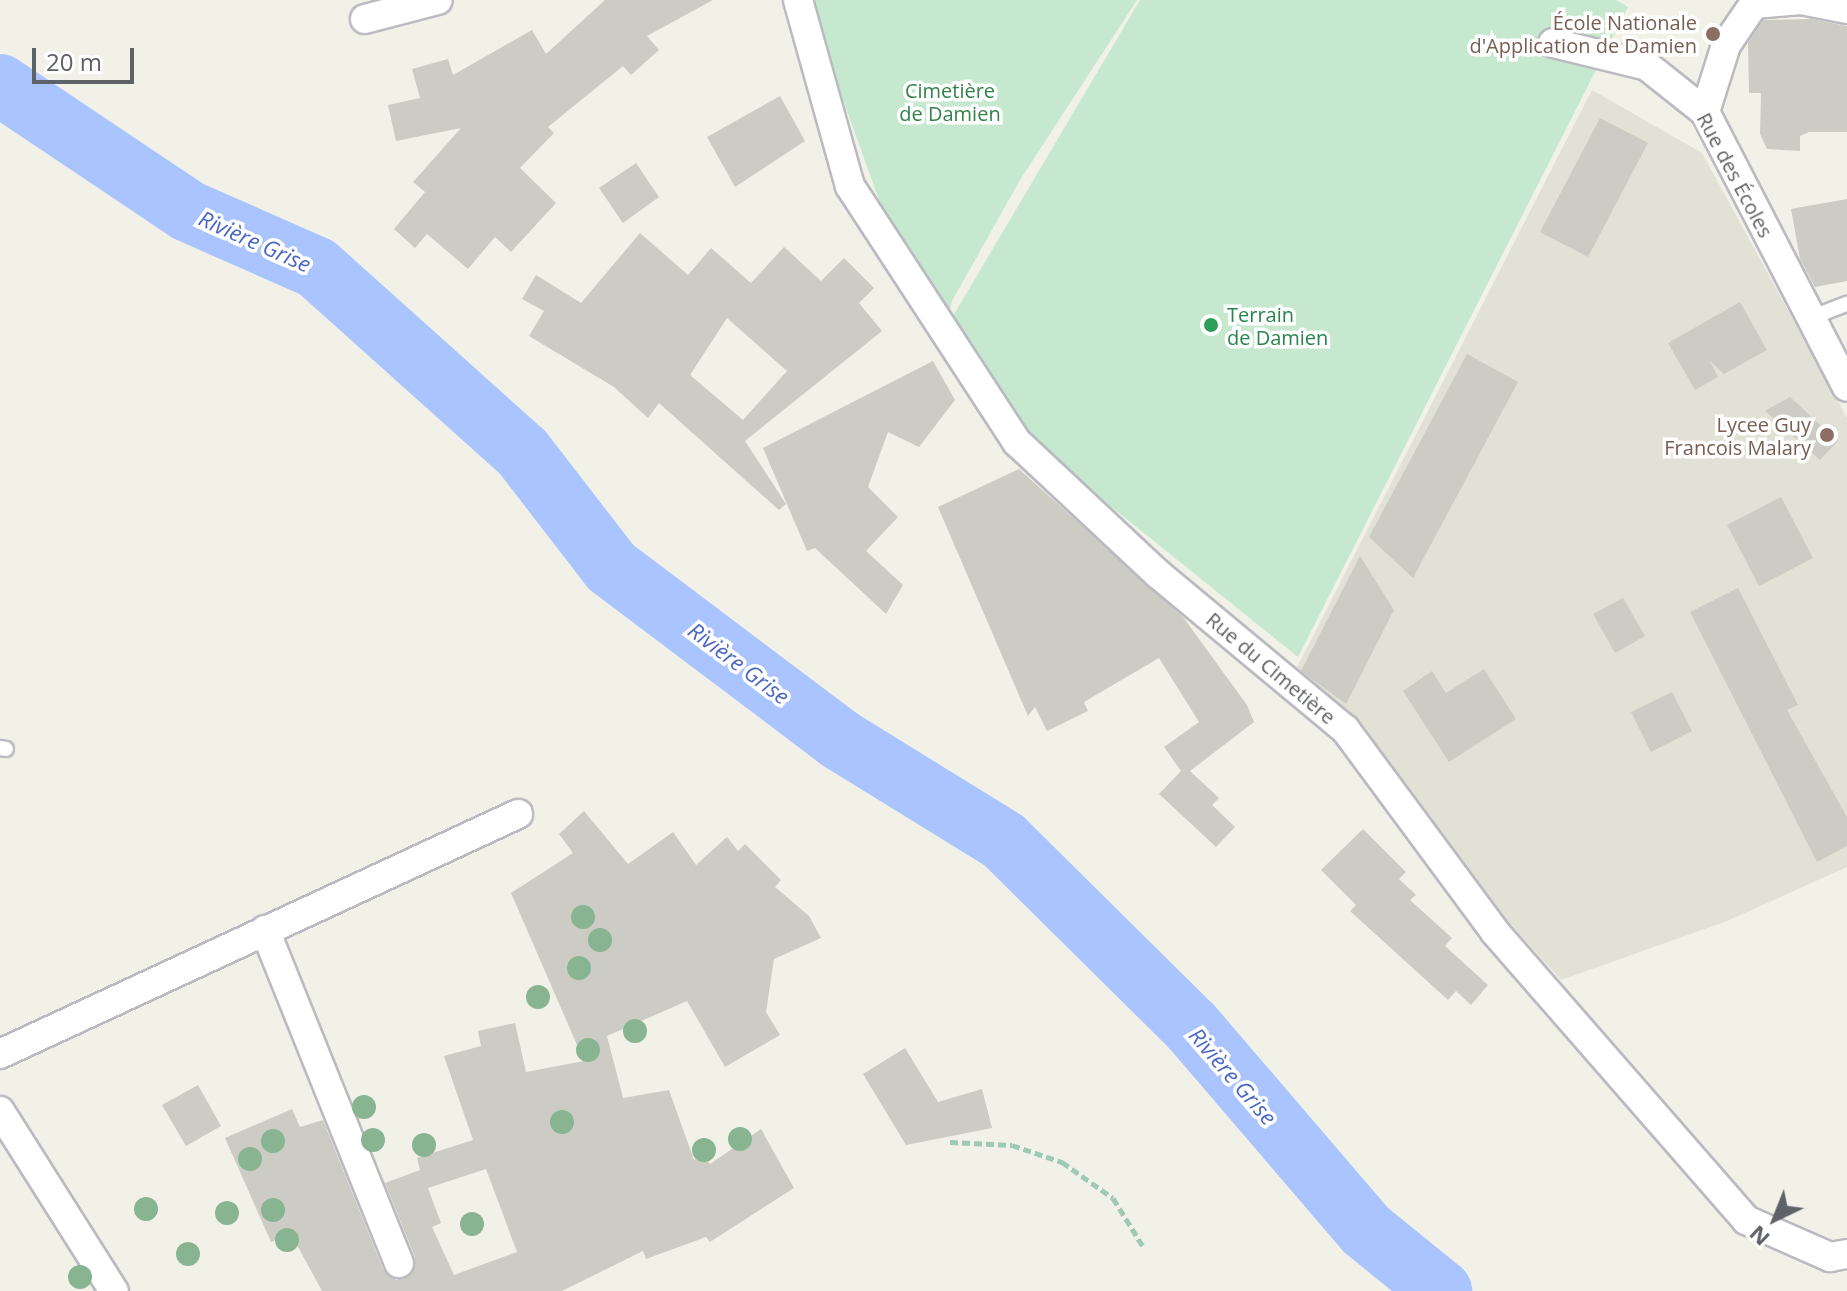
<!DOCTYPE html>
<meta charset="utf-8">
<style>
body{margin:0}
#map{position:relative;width:1847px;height:1291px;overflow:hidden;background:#f1f1e8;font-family:"Open Sans",sans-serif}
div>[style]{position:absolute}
.education>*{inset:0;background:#e1e1d6}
.green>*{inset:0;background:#c5e8ce}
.river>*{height:62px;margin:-31px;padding:0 31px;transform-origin:31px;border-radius:31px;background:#aac4ff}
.building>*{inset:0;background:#ccccc4}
.path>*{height:5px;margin-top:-2.5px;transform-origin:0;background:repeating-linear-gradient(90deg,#9ec9b5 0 8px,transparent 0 12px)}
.roads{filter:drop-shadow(2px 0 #babbc1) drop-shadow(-2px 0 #babbc1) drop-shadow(0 2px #babbc1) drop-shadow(0 -2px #babbc1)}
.service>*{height:14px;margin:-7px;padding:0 7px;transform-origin:7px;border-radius:7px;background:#fff}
.minor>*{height:28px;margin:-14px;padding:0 14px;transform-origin:14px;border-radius:14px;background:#fff}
.trees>*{width:24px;height:24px;margin:-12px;border-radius:50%;background:#89b492}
.dots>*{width:22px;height:22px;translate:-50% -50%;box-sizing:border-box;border:4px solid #fff;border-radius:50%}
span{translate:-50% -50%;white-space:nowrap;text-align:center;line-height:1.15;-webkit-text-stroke:7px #fff;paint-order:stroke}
.education-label{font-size:20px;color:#785e54}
.right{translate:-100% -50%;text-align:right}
.park-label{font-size:20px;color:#34824b}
.street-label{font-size:20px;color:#5f6168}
.leisure-label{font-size:20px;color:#27864d}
.left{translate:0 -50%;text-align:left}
.water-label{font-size:22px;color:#4a67c5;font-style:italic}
.north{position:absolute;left:1735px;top:1179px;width:80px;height:80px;-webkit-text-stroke:6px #fff;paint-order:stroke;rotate:223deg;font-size:22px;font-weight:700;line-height:32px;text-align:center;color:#5f6168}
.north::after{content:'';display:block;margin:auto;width:28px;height:36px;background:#5f6168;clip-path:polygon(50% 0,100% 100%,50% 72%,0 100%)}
.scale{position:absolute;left:32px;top:48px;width:102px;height:36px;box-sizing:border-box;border:4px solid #5f6168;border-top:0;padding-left:10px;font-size:24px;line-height:28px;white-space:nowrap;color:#5f6168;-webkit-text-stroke:6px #fff;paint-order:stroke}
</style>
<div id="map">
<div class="education">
<div style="clip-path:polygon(1592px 90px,1702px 153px,1847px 418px,1847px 867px,1727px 921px,1561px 980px,1291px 679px)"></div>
</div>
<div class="green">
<div style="clip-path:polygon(807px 0,1137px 0,1020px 180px,952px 301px,947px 325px,882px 208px)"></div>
<div style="clip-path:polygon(1140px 0,1616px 0,1628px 7px,1298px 657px,1027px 439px,953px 316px)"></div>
</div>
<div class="river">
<div style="left:0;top:85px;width:226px;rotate:33.8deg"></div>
<div style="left:188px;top:211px;width:141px;rotate:23.8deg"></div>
<div style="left:317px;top:268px;width:277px;rotate:41.9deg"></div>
<div style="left:523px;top:453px;width:144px;rotate:52.3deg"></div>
<div style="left:611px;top:567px;width:286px;rotate:37deg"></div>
<div style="left:839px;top:739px;width:194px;rotate:31.7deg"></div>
<div style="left:1004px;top:841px;width:264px;rotate:44.7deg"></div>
<div style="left:1192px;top:1027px;width:267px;rotate:49.4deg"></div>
<div style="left:1366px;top:1230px;width:97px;rotate:39.1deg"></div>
</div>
<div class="building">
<div style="clip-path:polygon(605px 0,713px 0,647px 36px,659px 50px,631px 75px,623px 66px,548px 127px,554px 133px,520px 168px,556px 203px,511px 252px,495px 237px,468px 269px,427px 234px,415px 248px,394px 229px,425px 192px,413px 182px,461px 128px,396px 141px,388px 105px,420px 98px,412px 69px,448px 59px,453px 75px,532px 30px,546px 54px)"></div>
<div style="clip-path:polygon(1811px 19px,1847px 26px,1847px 132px,1809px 132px,1800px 136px,1800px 151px,1767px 149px,1760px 134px,1761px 93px,1749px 93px,1748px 43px,1763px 20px)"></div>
<div style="clip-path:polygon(780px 96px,805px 141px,735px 187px,707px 137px)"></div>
<div style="clip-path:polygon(1600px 118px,1648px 143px,1588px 257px,1540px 232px)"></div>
<div style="clip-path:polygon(636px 163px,659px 197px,623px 223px,599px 188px)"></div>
<div style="clip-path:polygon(1847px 199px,1847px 281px,1815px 287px,1800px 259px,1791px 209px)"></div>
<div style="clip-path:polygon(evenodd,640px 233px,688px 275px,711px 248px,751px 283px,784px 247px,821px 281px,844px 258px,874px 288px,859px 303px,882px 331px,745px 441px,786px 504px,779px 510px,659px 403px,648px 418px,614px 387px,529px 336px,544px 311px,522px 299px,536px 275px,581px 303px,640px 233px,727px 318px,787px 371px,743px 420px,690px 375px,727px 318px)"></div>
<div style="clip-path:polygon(1740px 302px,1767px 350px,1724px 374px,1710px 361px,1718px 377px,1695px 390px,1668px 343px)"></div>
<div style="clip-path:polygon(1467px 354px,1518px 382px,1413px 578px,1369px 537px)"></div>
<div style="clip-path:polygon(933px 361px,955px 400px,919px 447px,888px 432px,868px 487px,898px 517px,866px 551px,903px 585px,886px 614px,815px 548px,807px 551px,763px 448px)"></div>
<div style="clip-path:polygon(1790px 397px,1838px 441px,1820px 460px,1765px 411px)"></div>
<div style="clip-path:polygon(1019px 469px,1183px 617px,1247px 705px,1254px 722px,1190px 771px,1219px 798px,1212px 805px,1235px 827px,1216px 847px,1159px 794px,1181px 771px,1164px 747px,1199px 722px,1159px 658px,1084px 702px,1088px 711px,1047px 731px,1035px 707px,1028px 716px,938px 507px)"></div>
<div style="clip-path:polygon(1781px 497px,1813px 558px,1759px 586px,1727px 525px)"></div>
<div style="clip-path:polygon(1360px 556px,1394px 610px,1346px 704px,1301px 671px)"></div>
<div style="clip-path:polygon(1738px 588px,1798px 705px,1787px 710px,1847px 817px,1847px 846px,1817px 862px,1690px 612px)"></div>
<div style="clip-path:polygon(1623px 598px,1645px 636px,1615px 653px,1593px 614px)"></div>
<div style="clip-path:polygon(1484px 669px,1516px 719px,1449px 762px,1403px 691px,1432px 671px,1446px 693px)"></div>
<div style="clip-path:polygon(1672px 692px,1692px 731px,1651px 752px,1631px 712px)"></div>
<div style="clip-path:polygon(evenodd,584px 811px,628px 864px,673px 832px,696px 865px,727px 837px,738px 851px,745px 844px,781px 880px,775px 887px,809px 916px,821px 938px,774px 959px,766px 1012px,780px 1035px,725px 1067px,687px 1001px,607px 1036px,623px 1098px,669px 1090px,694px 1160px,702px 1154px,710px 1164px,761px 1129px,794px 1188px,710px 1242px,706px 1237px,646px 1259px,643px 1251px,562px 1291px,322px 1291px,291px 1234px,271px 1242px,225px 1138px,292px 1109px,300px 1127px,323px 1120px,383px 1269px,396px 1280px,412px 1274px,415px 1257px,385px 1183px,420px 1170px,417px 1158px,473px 1140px,444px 1056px,481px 1046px,478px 1031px,515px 1023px,526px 1072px,584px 1061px,511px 893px,573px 853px,559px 834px,584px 811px,486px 1169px,517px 1252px,454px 1275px,432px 1227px,441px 1223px,428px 1188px,486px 1169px)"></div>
<div style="clip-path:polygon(1363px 829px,1406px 872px,1399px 879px,1416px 895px,1410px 900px,1452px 938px,1445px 946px,1488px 985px,1471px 1005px,1456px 991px,1448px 1000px,1350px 911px,1356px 905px,1321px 870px)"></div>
<div style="clip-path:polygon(905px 1048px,938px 1102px,982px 1089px,992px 1128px,906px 1145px,863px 1074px)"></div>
<div style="clip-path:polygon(198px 1085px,221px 1126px,186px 1146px,162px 1105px)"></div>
</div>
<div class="path">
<div style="left:950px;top:1142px;width:62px;rotate:2.8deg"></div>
<div style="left:1012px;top:1145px;width:53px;rotate:18.8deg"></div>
<div style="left:1062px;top:1162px;width:62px;rotate:35.2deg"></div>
<div style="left:1113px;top:1198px;width:59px;rotate:58.2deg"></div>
</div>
<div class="roads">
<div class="service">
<div style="left:1810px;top:318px;width:40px;rotate:-21deg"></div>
<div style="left:0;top:748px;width:6px;rotate:9deg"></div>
</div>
<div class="minor">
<div style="left:798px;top:0;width:193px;rotate:74.4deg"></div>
<div style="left:850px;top:186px;width:306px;rotate:56.9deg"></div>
<div style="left:1017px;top:442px;width:193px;rotate:43.1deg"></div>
<div style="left:1158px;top:574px;width:243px;rotate:39.7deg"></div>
<div style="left:1345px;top:729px;width:252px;rotate:53.5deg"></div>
<div style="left:1495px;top:932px;width:382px;rotate:48.9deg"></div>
<div style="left:1746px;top:1220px;width:92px;rotate:23.8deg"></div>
<div style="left:1830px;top:1257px;width:17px;rotate:-10deg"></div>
<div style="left:365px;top:19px;width:75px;rotate:-14.6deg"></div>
<div style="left:1553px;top:43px;width:97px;rotate:13.7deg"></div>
<div style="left:1647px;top:66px;width:74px;rotate:38.4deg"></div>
<div style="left:1705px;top:112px;width:309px;rotate:62.7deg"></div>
<div style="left:1705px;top:112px;width:70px;rotate:-72.6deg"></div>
<div style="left:1726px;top:45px;width:50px;rotate:-55.7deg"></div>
<div style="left:1754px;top:4px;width:47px;rotate:-4.9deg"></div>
<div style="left:1801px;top:0;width:47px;rotate:11.1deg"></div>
<div style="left:265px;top:930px;width:359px;rotate:68.1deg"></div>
<div style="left:0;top:1054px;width:571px;rotate:-24.86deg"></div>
<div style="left:0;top:1111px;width:213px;rotate:57.7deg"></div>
</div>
</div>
<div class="trees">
<div style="left:583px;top:917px"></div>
<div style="left:600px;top:940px"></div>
<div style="left:579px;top:968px"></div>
<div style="left:538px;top:997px"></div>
<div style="left:635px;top:1031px"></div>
<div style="left:588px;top:1050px"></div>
<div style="left:364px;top:1107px"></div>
<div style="left:562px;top:1122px"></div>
<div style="left:740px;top:1139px"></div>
<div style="left:373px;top:1140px"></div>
<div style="left:273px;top:1141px"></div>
<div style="left:424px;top:1145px"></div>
<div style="left:704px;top:1150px"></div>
<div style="left:250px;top:1159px"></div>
<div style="left:146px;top:1209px"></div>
<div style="left:273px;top:1210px"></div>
<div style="left:227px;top:1213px"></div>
<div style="left:472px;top:1224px"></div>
<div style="left:287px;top:1240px"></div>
<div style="left:188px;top:1254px"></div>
<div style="left:80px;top:1277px"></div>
</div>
<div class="dots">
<div style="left:1713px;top:34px;background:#8d6e63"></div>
<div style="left:1211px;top:325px;background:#2e9e5b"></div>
<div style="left:1827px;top:435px;background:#8d6e63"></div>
</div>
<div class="education-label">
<span class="right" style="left:1697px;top:34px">École Nationale<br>d'Application de Damien</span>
<span class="right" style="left:1811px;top:436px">Lycee Guy<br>Francois Malary</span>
</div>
<div class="park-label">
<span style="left:950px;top:102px">Cimetière<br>de Damien</span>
</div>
<div class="street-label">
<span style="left:1735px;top:175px;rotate:62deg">Rue des Écoles</span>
<span style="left:1271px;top:668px;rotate:40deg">Rue du Cimetière</span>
</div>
<div class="leisure-label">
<span class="left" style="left:1227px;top:326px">Terrain<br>de Damien</span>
</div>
<div class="water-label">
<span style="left:255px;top:241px;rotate:24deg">Rivière Grise</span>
<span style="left:739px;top:663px;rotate:37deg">Rivière Grise</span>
<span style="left:1233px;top:1076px;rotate:49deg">Rivière Grise</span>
</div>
<div class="north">N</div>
<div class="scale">20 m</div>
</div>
